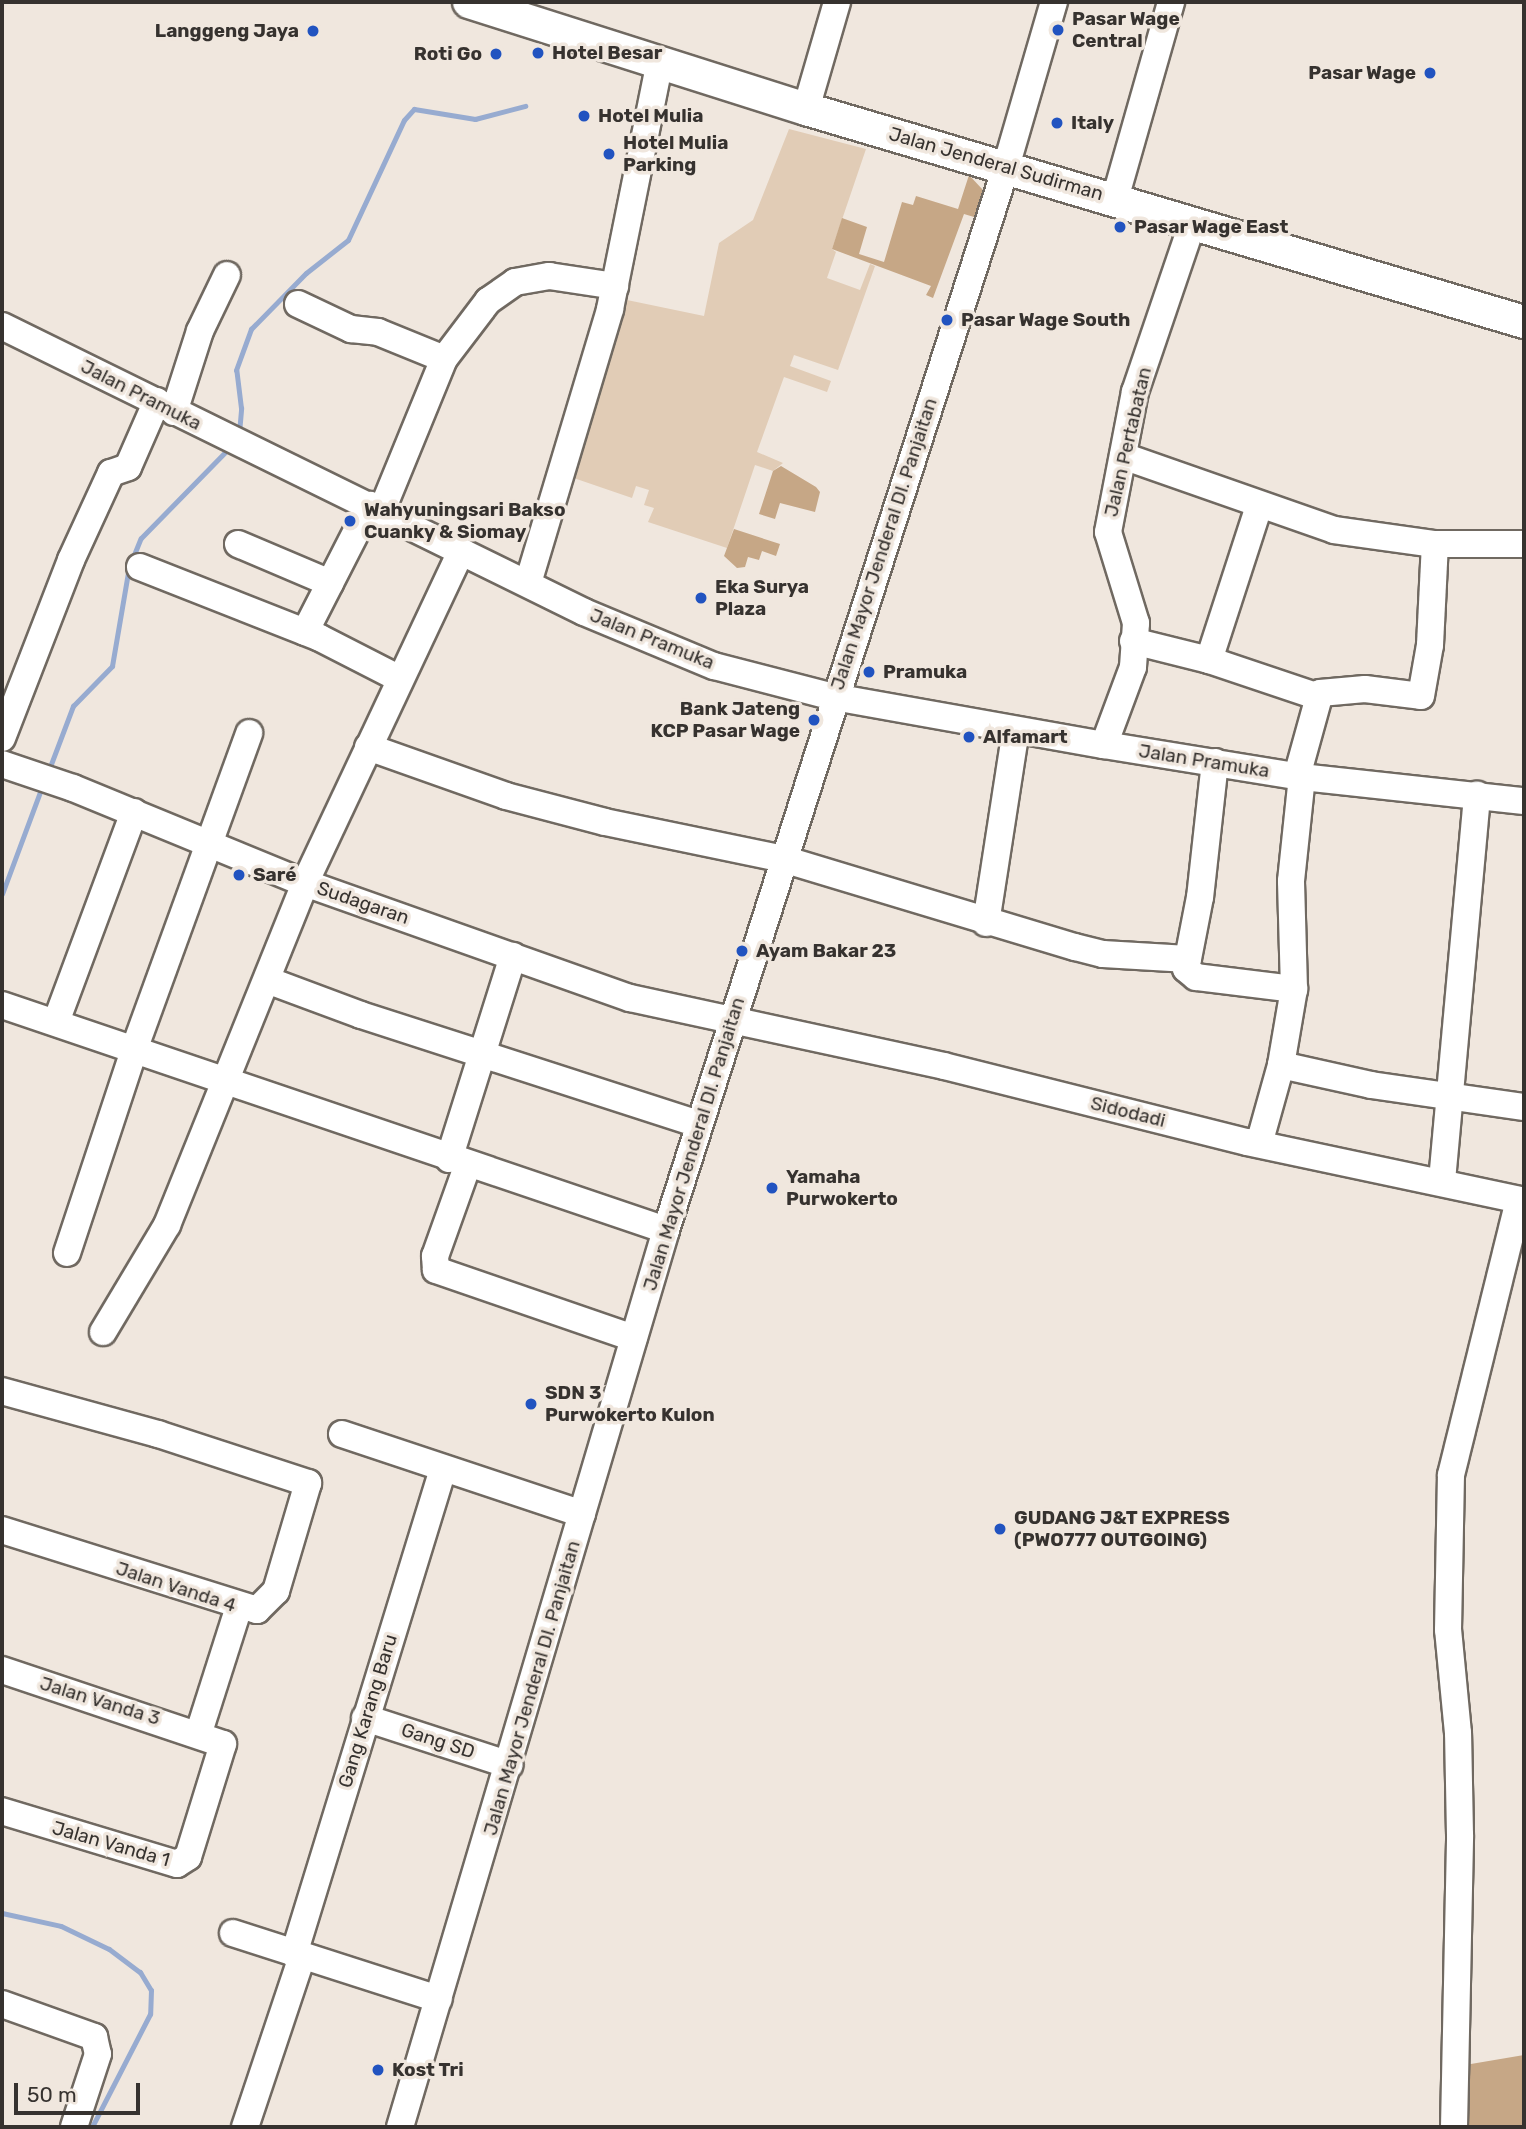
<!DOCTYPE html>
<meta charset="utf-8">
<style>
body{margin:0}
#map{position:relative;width:1526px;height:2129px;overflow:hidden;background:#f0e7de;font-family:Rubik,sans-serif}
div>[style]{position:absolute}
.green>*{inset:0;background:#e1ccb6}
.forest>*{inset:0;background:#c6a786}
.stream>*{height:5px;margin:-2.5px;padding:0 2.5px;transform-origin:2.5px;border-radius:2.5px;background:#97abd0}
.roads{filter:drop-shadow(2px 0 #706961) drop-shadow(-2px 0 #706961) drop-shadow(0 2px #706961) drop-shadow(0 -2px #706961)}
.minor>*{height:26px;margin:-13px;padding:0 13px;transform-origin:13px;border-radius:13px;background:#fff}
.major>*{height:32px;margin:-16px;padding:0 16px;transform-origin:16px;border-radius:16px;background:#fff}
.dots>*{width:19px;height:19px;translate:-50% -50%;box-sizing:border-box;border:4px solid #f0e7de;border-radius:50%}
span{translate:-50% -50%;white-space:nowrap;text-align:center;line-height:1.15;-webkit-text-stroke:7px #f0e7de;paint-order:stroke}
.poi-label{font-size:19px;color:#36322f;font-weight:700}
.left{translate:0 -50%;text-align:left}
.right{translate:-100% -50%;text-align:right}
.street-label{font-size:19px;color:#36322f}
.frame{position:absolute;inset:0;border:4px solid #36322f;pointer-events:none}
.scale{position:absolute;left:14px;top:2083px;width:126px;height:32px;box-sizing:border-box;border:4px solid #36322f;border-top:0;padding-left:9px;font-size:21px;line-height:24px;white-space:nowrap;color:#36322f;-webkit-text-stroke:5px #f0e7de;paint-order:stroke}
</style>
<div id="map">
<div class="green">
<div style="clip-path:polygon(789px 129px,866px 149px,832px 249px,836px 252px,827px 278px,860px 290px,870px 264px,875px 266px,838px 370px,794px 355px,790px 366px,831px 381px,827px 392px,784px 377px,757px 452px,783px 463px,773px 471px,755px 465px,727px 548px,648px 522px,654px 508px,644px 505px,649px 490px,636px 486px,632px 498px,562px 474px,611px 309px,624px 311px,627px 300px,704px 316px,719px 243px,753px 220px)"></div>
</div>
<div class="forest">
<div style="clip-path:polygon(969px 175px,983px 190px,984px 220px,964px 214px,933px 298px,926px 295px,931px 286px,832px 249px,842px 218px,867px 227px,859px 254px,884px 262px,902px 202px,913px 205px,916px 196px,958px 209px)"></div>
<div style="clip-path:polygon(781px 466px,816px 487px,820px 492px,815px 512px,780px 503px,775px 519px,759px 514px,773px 471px)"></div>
<div style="clip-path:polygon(734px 529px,780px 544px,776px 556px,762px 551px,759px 560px,748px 557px,745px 567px,737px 568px,724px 556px)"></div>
<div style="clip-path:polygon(1524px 2055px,1524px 2127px,1466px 2127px,1465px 2065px)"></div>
</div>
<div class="stream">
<div style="left:239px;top:433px;width:25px;rotate:-85deg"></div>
<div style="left:241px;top:408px;width:38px;rotate:-97deg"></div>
<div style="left:236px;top:370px;width:44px;rotate:-69.9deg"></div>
<div style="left:251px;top:329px;width:78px;rotate:-45.5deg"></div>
<div style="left:306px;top:273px;width:53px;rotate:-38.2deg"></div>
<div style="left:348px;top:240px;width:132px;rotate:-65deg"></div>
<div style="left:404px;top:120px;width:15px;rotate:-48deg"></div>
<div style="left:414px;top:109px;width:62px;rotate:9.3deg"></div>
<div style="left:475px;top:119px;width:52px;rotate:-14.6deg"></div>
<div style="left:48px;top:772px;width:71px;rotate:-69.3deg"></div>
<div style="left:73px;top:706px;width:56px;rotate:-45.7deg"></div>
<div style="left:112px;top:666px;width:100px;rotate:-80.3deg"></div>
<div style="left:129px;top:567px;width:31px;rotate:-68deg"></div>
<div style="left:141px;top:538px;width:127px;rotate:-45.6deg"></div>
<div style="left:2px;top:894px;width:117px;rotate:-69.6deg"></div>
<div style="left:2px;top:1913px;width:60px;rotate:12.4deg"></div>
<div style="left:61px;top:1926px;width:53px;rotate:25.6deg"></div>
<div style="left:109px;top:1949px;width:39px;rotate:37deg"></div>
<div style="left:140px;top:1972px;width:21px;rotate:59deg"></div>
<div style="left:151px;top:1990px;width:24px;rotate:92deg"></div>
<div style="left:150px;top:2014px;width:127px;rotate:117.2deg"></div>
</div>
<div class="roads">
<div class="minor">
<div style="left:806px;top:109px;width:111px;rotate:-73.8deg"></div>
<div style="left:1115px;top:199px;width:205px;rotate:-74.1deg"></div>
<div style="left:298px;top:304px;width:59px;rotate:25.3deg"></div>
<div style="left:351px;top:329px;width:27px;rotate:6deg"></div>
<div style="left:378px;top:332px;width:71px;rotate:22.2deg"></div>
<div style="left:2px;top:326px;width:648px;rotate:26.17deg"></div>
<div style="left:584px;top:612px;width:141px;rotate:22.6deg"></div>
<div style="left:714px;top:666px;width:124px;rotate:14.5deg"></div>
<div style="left:834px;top:697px;width:274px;rotate:10.1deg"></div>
<div style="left:1104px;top:745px;width:201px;rotate:9.2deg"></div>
<div style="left:1302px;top:777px;width:223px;rotate:6.2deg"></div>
<div style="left:174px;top:412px;width:85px;rotate:-72.2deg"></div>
<div style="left:200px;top:331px;width:62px;rotate:-64.3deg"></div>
<div style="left:1123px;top:456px;width:224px;rotate:19.3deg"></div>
<div style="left:1334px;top:530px;width:102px;rotate:7.9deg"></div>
<div style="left:1435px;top:544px;width:89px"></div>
<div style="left:382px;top:510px;width:163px;rotate:-67.7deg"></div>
<div style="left:444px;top:359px;width:73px;rotate:-52.8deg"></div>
<div style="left:488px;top:301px;width:33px;rotate:-35deg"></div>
<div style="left:515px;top:282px;width:35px;rotate:-10deg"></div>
<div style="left:549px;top:276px;width:67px;rotate:8.6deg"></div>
<div style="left:238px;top:544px;width:100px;rotate:23deg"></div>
<div style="left:140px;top:567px;width:193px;rotate:21.5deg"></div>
<div style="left:320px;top:638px;width:90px;rotate:27.1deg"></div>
<div style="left:528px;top:583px;width:286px;rotate:-73.3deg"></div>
<div style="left:610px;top:309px;width:253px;rotate:-78.6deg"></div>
<div style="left:305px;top:632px;width:143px;rotate:-62.9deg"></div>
<div style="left:1133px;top:641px;width:78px;rotate:14deg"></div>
<div style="left:1209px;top:660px;width:113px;rotate:18.6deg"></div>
<div style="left:1209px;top:660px;width:162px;rotate:-72deg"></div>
<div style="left:2px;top:738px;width:191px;rotate:-68.8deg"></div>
<div style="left:71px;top:560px;width:96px;rotate:-65.3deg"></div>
<div style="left:111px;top:473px;width:18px;rotate:-19deg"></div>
<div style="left:128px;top:467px;width:72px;rotate:-66.3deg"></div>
<div style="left:1104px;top:745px;width:83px;rotate:-69.6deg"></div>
<div style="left:1133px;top:667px;width:44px;rotate:-86.1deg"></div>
<div style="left:1136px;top:623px;width:95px;rotate:-107.1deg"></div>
<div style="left:1108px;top:532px;width:143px;rotate:-79.1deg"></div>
<div style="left:1135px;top:392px;width:180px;rotate:-71.2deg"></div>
<div style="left:368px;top:747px;width:146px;rotate:19.5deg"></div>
<div style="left:506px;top:796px;width:102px;rotate:14.7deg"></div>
<div style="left:605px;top:822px;width:182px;rotate:11.7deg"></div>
<div style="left:783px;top:859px;width:305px;rotate:16.8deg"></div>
<div style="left:1075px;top:947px;width:29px;rotate:14deg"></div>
<div style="left:1103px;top:954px;width:85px;rotate:3.4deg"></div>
<div style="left:1215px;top:762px;width:136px;rotate:96.3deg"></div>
<div style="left:1200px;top:897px;width:73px;rotate:101deg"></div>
<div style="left:1186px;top:969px;width:13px;rotate:39deg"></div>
<div style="left:1196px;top:977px;width:99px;rotate:7deg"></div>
<div style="left:2px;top:764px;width:75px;rotate:18.7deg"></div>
<div style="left:73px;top:788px;width:251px;rotate:22.3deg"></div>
<div style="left:305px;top:883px;width:345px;rotate:19.5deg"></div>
<div style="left:630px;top:998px;width:321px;rotate:12.2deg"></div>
<div style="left:944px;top:1066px;width:312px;rotate:14.1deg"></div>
<div style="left:1247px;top:1142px;width:283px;rotate:12deg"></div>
<div style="left:1297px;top:776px;width:86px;rotate:-74.5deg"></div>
<div style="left:1320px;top:693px;width:45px;rotate:-5.1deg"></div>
<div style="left:1365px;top:689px;width:56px;rotate:7.1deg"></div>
<div style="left:1421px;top:696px;width:52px;rotate:-80deg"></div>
<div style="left:1430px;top:645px;width:101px;rotate:-87.2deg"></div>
<div style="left:986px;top:923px;width:195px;rotate:-81.2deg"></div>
<div style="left:267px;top:980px;width:100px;rotate:20.4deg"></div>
<div style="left:361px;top:1015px;width:355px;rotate:17.9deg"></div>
<div style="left:2px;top:1005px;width:701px;rotate:18.72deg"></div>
<div style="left:56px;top:1022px;width:224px;rotate:-69.6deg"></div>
<div style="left:1281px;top:1065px;width:92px;rotate:12.5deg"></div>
<div style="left:1371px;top:1085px;width:155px;rotate:8.2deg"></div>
<div style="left:1259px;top:1144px;width:82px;rotate:-74.4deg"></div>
<div style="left:1281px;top:1065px;width:77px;rotate:-80.3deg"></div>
<div style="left:1294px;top:989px;width:108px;rotate:-91.6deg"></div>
<div style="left:1291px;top:881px;width:105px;rotate:-84deg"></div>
<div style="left:449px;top:1159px;width:213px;rotate:-72.5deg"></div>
<div style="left:468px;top:1164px;width:98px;rotate:109.7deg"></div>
<div style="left:435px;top:1256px;width:14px;rotate:86deg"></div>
<div style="left:436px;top:1270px;width:209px;rotate:19deg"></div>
<div style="left:1442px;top:1181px;width:388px;rotate:-84.8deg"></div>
<div style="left:67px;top:1253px;width:217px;rotate:-71.7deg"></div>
<div style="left:135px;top:1047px;width:334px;rotate:-70deg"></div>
<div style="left:103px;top:1332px;width:125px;rotate:-59.1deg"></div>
<div style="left:167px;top:1225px;width:369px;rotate:-68deg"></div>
<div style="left:305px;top:883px;width:367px;rotate:-64.8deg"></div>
<div style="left:2px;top:1391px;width:162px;rotate:15.4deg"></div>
<div style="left:158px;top:1434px;width:158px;rotate:18.1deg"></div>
<div style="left:308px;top:1483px;width:113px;rotate:106.5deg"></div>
<div style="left:276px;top:1591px;width:27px;rotate:135deg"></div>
<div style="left:257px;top:1610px;width:267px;rotate:-162.6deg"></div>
<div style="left:342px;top:1434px;width:253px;rotate:18.4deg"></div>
<div style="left:2px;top:1670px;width:233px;rotate:18.5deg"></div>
<div style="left:223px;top:1744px;width:118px;rotate:107.2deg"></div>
<div style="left:188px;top:1857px;width:13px;rotate:148deg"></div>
<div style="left:177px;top:1864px;width:183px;rotate:-163.2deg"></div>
<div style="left:365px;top:1718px;width:152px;rotate:18deg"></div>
<div style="left:199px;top:1732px;width:131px;rotate:-72.3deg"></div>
<div style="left:233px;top:1933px;width:216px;rotate:17.8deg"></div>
<div style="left:294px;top:1954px;width:507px;rotate:-72.92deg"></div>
<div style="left:2px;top:2004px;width:98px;rotate:19.7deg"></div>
<div style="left:94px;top:2037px;width:17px;rotate:77deg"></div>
<div style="left:98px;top:2054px;width:77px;rotate:108.2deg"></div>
<div style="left:245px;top:2127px;width:179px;rotate:-71.5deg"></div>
<div style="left:400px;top:2127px;width:936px;rotate:-73.48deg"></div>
<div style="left:666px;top:1230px;width:1116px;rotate:-72.26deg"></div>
<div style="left:1006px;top:167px;width:172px;rotate:-73.8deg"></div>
<div style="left:1454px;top:2127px;width:292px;rotate:-88.8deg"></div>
<div style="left:1460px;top:1835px;width:102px;rotate:-91.1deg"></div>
<div style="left:1458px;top:1733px;width:103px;rotate:-95.5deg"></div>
<div style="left:1448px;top:1630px;width:155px;rotate:-88.9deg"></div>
<div style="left:1451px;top:1475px;width:283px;rotate:-76.1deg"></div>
</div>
<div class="major">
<div style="left:469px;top:2px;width:354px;rotate:17.6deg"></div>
<div style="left:806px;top:109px;width:749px;rotate:16.52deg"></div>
</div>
</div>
<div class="dots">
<div style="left:1058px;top:30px;background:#2153c0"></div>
<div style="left:313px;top:31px;background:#2153c0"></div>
<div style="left:538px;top:53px;background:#2153c0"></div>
<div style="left:496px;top:54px;background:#2153c0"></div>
<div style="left:1430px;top:73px;background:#2153c0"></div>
<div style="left:584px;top:116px;background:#2153c0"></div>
<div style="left:1057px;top:123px;background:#2153c0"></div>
<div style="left:609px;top:154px;background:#2153c0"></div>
<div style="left:1120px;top:227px;background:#2153c0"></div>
<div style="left:947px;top:320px;background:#2153c0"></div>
<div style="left:350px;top:521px;background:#2153c0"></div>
<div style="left:701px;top:598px;background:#2153c0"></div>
<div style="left:869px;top:672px;background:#2153c0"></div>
<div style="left:814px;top:720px;background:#2153c0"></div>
<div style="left:969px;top:737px;background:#2153c0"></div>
<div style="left:239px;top:875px;background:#2153c0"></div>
<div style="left:742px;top:951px;background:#2153c0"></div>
<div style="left:772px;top:1188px;background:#2153c0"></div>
<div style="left:531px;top:1404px;background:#2153c0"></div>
<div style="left:1000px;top:1529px;background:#2153c0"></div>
<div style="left:378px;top:2070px;background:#2153c0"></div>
</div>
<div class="poi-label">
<span class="left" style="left:1072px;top:30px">Pasar Wage<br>Central</span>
<span class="right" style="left:299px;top:31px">Langgeng Jaya</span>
<span class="left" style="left:552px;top:53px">Hotel Besar</span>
<span class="right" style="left:482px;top:54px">Roti Go</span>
<span class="right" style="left:1416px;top:73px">Pasar Wage</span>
<span class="left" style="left:598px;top:116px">Hotel Mulia</span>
<span class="left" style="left:1071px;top:123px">Italy</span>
<span class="left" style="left:623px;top:154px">Hotel Mulia<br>Parking</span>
<span class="left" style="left:1134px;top:227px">Pasar Wage East</span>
<span class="left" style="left:961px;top:320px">Pasar Wage South</span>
<span class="left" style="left:364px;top:521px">Wahyuningsari Bakso<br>Cuanky &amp; Siomay</span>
<span class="left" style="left:715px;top:598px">Eka Surya<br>Plaza</span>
<span class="left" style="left:883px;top:672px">Pramuka</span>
<span class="right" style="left:800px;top:720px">Bank Jateng<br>KCP Pasar Wage</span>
<span class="left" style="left:983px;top:737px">Alfamart</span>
<span class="left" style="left:253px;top:875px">Saré</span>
<span class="left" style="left:756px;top:951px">Ayam Bakar 23</span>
<span class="left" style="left:786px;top:1188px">Yamaha<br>Purwokerto</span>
<span class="left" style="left:545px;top:1404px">SDN 3<br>Purwokerto Kulon</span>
<span class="left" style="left:1014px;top:1529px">GUDANG J&amp;T EXPRESS<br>(PWO777 OUTGOING)</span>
<span class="left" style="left:392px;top:2070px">Kost Tri</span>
</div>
<div class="street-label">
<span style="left:996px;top:164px;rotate:16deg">Jalan Jenderal Sudirman</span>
<span style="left:141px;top:395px;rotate:27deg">Jalan Pramuka</span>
<span style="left:1128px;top:442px;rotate:-77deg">Jalan Pertabatan</span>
<span style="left:884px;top:544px;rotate:-72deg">Jalan Mayor Jenderal DI. Panjaitan</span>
<span style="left:652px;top:639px;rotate:22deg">Jalan Pramuka</span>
<span style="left:1204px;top:761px;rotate:9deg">Jalan Pramuka</span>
<span style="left:363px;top:903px;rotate:19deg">Sudagaran</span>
<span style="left:1128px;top:1112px;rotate:14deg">Sidodadi</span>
<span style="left:694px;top:1144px;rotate:-73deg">Jalan Mayor Jenderal DI. Panjaitan</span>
<span style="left:176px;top:1587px;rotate:18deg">Jalan Vanda 4</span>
<span style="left:532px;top:1688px;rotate:-74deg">Jalan Mayor Jenderal DI. Panjaitan</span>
<span style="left:100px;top:1701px;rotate:17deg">Jalan Vanda 3</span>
<span style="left:368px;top:1711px;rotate:-73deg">Gang Karang Baru</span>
<span style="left:438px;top:1741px;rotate:18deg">Gang SD</span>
<span style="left:111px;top:1844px;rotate:16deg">Jalan Vanda 1</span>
</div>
<div class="frame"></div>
<div class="scale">50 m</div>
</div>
